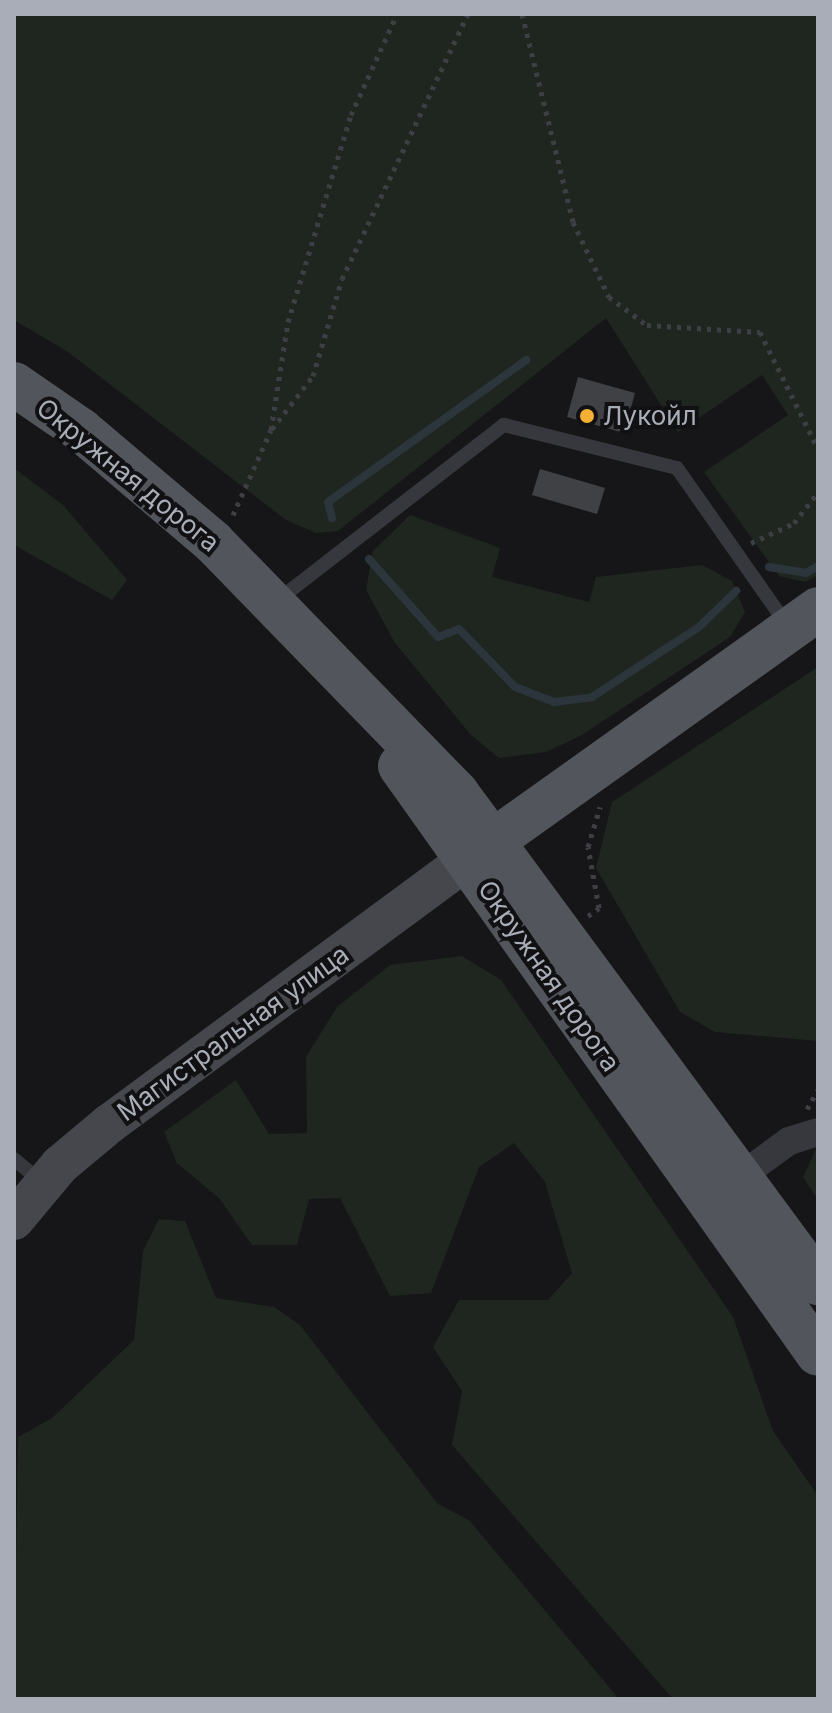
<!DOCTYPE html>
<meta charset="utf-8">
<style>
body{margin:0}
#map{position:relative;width:832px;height:1713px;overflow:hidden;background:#161618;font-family:Inter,sans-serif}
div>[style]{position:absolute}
.green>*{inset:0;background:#1e261f}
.stream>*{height:8px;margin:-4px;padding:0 4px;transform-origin:4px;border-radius:4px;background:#2c353c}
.building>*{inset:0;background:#404145}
.path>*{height:5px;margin-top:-2.5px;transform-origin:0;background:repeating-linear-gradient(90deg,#3d3f44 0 4px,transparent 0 10px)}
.lane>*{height:14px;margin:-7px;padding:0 7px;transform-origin:7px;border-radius:7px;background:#37383d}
.street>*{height:28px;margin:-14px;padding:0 14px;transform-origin:14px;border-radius:14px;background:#37383d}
.secondary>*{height:40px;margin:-20px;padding:0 20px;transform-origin:20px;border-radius:20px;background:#45474d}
.primary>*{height:44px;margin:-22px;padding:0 22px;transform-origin:22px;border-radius:22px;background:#53555c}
.dots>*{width:22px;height:22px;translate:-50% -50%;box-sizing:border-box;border:4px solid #111113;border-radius:50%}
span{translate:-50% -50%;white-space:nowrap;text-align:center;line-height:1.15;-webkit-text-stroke:8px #111113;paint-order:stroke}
.poi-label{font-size:26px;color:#a8adb8}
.left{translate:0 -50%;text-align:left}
.street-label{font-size:26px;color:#a8adb8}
.frame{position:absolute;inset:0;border:16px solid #a8adb8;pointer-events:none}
</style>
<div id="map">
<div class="green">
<div style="clip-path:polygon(14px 14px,818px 14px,818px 575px,805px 582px,779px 576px,704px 472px,788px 415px,762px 375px,678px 432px,606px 318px,338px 531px,316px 533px,286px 520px,68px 352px,14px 320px)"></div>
<div style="clip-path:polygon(14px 468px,63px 505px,127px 580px,112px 600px,14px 545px)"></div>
<div style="clip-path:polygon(410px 515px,500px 548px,492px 577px,589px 602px,596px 577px,702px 565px,732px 581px,745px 612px,730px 637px,582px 735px,546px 752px,499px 758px,471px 735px,395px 643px,366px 590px,373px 551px)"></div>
<div style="clip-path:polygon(818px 667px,818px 1041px,715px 1032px,680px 1012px,596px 868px,612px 802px)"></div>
<div style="clip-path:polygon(462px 956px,501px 980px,733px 1317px,773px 1431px,818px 1496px,818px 1699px,673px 1699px,452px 1445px,462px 1391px,433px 1347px,459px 1300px,548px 1300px,572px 1273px,545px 1182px,514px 1143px,479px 1167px,431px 1293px,390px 1296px,340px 1198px,309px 1199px,297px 1245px,252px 1245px,219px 1198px,177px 1163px,164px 1132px,236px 1080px,269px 1134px,307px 1133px,306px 1057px,337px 1007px,390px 965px)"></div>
<div style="clip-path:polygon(818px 1144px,818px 1200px,803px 1177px)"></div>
<div style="clip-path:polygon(159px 1219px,185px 1221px,216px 1298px,274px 1307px,300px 1325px,438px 1504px,469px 1520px,619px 1699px,14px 1699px,18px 1437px,52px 1418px,134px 1340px,143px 1251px)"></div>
</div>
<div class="stream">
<div style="left:332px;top:518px;width:16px;rotate:-104deg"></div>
<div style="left:328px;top:502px;width:244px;rotate:-35.6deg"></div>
<div style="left:369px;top:559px;width:104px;rotate:48.5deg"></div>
<div style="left:438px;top:637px;width:22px;rotate:-21deg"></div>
<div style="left:459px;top:629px;width:81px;rotate:46deg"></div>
<div style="left:515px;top:687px;width:42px;rotate:21deg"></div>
<div style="left:554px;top:702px;width:38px;rotate:-7deg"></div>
<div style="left:592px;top:697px;width:128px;rotate:-33.2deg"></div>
<div style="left:699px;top:627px;width:52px;rotate:-44.2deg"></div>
<div style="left:769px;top:567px;width:37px;rotate:9deg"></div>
<div style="left:806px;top:573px;width:14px;rotate:-30deg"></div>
</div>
<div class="building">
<div style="clip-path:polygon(578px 377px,635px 393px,624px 433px,567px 417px)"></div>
<div style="clip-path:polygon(540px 469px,605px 488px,597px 514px,532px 495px)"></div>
</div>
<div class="path">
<div style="left:522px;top:14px;width:214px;rotate:76.2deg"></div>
<div style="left:573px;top:222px;width:83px;rotate:64.4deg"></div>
<div style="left:609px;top:297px;width:47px;rotate:36.4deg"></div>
<div style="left:647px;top:325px;width:113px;rotate:3.5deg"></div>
<div style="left:760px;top:332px;width:131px;rotate:63.6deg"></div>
<div style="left:272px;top:429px;width:67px;rotate:-52.3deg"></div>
<div style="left:313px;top:376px;width:101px;rotate:-73.4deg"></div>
<div style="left:342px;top:279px;width:293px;rotate:-64.6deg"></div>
<div style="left:233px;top:515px;width:93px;rotate:-65.9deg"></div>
<div style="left:271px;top:430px;width:109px;rotate:-81.1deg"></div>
<div style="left:288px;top:322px;width:216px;rotate:-73.1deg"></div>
<div style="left:351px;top:115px;width:111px;rotate:-65.5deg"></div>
<div style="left:751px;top:543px;width:47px;rotate:-24.9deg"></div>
<div style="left:794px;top:523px;width:39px;rotate:-52deg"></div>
<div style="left:588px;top:916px;width:14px;rotate:-36deg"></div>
<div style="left:599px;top:908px;width:62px;rotate:-100.2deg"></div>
<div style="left:588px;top:847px;width:42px;rotate:-73.3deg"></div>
<div style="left:807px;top:1109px;width:22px;rotate:-60deg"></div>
</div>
<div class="lane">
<div style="left:278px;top:600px;width:286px;rotate:-37.8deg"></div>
<div style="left:504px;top:425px;width:178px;rotate:14deg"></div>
<div style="left:677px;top:468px;width:192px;rotate:55deg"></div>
<div style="left:14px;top:1159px;width:38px;rotate:40deg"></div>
</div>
<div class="street">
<div style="left:741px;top:1176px;width:59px;rotate:-36.1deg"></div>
<div style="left:789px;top:1141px;width:30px;rotate:-17deg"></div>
</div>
<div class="secondary">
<div style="left:14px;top:1220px;width:72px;rotate:-50.1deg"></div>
<div style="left:60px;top:1165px;width:64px;rotate:-39.9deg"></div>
<div style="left:109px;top:1124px;width:445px;rotate:-36.4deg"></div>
</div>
<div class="primary">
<div style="left:14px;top:384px;width:81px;rotate:34.5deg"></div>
<div style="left:81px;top:430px;width:173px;rotate:40.3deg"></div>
<div style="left:213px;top:542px;width:350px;rotate:45.8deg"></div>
<div style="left:457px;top:793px;width:609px;rotate:53.62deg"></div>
<div style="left:400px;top:766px;width:721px;rotate:54.59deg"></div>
<div style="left:472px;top:856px;width:425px;rotate:-35.5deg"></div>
</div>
<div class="dots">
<div style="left:587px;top:416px;background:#f2b134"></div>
</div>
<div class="poi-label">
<span class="left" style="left:603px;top:416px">Лукойл</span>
</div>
<div class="street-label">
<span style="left:128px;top:475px;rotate:39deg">Окружная дорога</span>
<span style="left:549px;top:976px;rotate:55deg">Окружная дорога</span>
<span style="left:233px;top:1033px;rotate:-36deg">Магистральная улица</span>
</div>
<div class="frame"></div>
</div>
